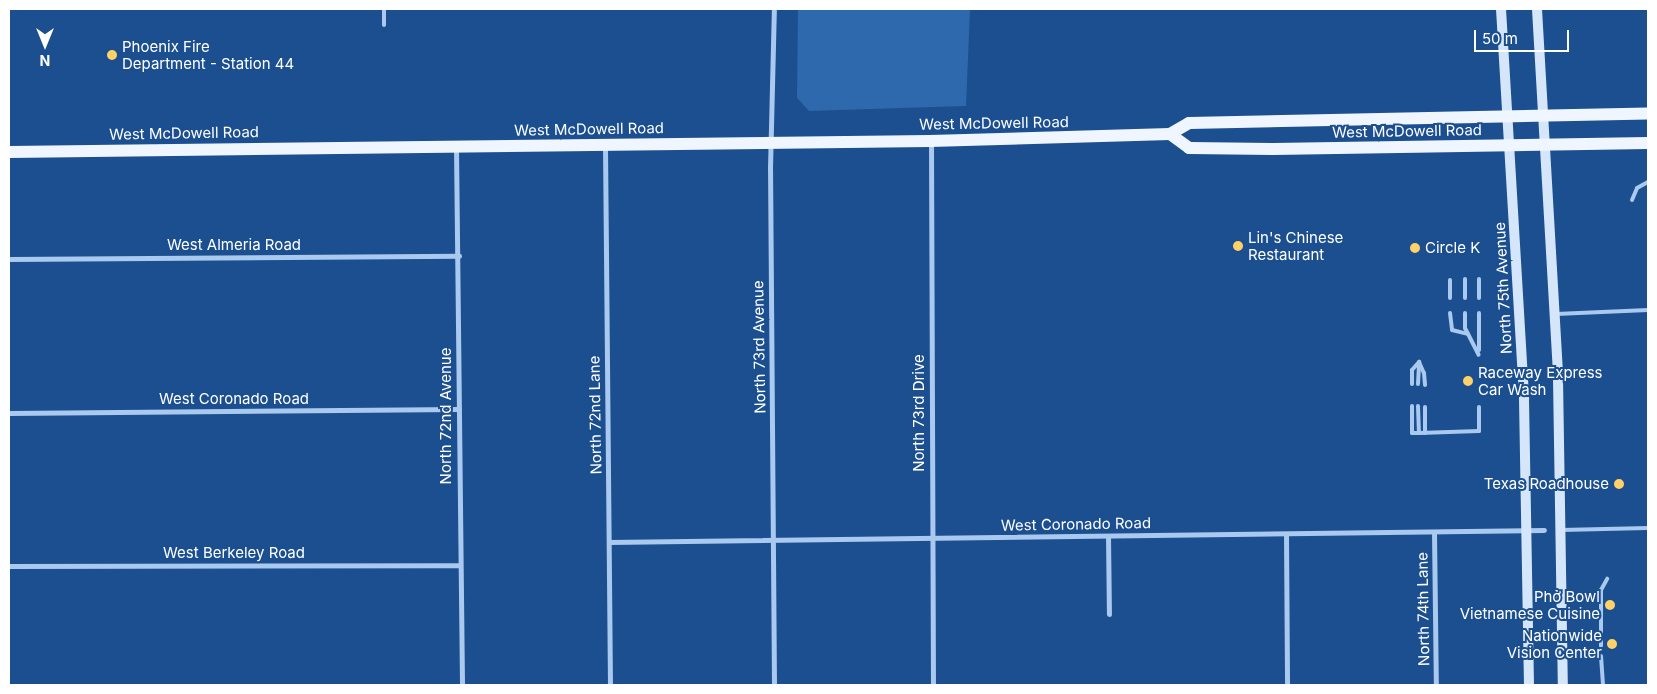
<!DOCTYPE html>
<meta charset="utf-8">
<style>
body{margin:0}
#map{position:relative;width:1657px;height:694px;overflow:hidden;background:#1b4f8f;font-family:Inter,sans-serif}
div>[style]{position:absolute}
.green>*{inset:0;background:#2e69ad}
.service>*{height:4px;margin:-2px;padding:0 2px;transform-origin:2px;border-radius:2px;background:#a9c9ee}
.minor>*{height:5px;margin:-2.5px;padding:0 2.5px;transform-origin:2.5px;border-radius:2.5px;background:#a9c9ee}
.secondary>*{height:10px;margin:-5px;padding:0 5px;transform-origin:5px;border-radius:5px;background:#d6e6fa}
.primary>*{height:12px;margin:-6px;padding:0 6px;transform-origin:6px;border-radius:6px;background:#f0f6ff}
.dots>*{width:14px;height:14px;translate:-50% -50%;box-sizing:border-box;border:2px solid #1b4f8f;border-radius:50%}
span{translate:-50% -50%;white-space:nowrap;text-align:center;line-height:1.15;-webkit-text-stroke:4px #1b4f8f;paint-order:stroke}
.poi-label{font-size:15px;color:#fff}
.left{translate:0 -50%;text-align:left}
.right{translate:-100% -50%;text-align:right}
.street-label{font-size:15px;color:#fff}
.frame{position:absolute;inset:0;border:10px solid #fff;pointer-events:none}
.north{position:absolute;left:20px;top:20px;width:50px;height:50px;-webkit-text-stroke:4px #1b4f8f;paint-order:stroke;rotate:180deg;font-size:14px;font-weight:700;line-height:20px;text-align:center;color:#fff}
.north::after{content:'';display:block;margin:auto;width:18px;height:22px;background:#fff;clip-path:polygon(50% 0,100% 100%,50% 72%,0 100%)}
.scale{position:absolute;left:1474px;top:30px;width:95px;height:22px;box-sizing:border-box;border:2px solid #fff;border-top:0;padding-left:6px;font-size:15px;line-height:18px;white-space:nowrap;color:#fff;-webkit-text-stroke:4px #1b4f8f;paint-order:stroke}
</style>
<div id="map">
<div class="green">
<div style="clip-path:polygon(798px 9px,970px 9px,966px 106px,809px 111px,797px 98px)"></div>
</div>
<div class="service">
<div style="left:384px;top:9px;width:16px;rotate:90deg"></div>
<div style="left:1632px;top:200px;width:13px;rotate:-67deg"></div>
<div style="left:1637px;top:188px;width:13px;rotate:-29deg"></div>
<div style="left:1465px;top:279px;width:19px;rotate:90deg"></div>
<div style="left:1450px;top:298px;width:18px;rotate:-90deg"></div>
<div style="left:1479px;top:298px;width:19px;rotate:-90deg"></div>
<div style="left:1450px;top:313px;width:17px;rotate:83deg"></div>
<div style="left:1452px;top:330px;width:16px;rotate:14deg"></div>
<div style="left:1465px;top:313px;width:15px;rotate:90deg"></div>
<div style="left:1465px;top:328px;width:30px;rotate:63deg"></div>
<div style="left:1479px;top:313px;width:37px;rotate:90deg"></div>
<div style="left:1556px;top:314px;width:92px;rotate:-2.5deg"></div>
<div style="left:1419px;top:362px;width:12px;rotate:66deg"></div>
<div style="left:1424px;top:373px;width:12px;rotate:85deg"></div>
<div style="left:1412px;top:384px;width:14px;rotate:-90deg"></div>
<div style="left:1412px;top:370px;width:11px;rotate:-49deg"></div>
<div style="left:1418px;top:384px;width:22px;rotate:-87deg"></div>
<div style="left:1412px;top:406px;width:27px;rotate:90deg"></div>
<div style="left:1412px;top:433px;width:7px"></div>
<div style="left:1418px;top:406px;width:27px;rotate:88deg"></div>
<div style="left:1419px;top:433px;width:60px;rotate:-1.9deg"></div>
<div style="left:1479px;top:431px;width:24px;rotate:-90deg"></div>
<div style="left:1425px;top:407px;width:26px;rotate:90deg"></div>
<div style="left:1561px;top:530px;width:87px;rotate:-1.3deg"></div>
<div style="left:1601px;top:646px;width:56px;rotate:-90deg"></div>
<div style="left:1601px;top:590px;width:13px;rotate:-61deg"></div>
<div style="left:1601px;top:656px;width:29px;rotate:86deg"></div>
</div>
<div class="minor">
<div style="left:931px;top:141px;width:544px;rotate:89.79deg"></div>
<div style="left:605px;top:146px;width:539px;rotate:89.47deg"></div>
<div style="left:456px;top:147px;width:538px;rotate:89.36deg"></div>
<div style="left:9px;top:259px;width:450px;rotate:-0.4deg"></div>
<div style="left:9px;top:413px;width:450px;rotate:-0.5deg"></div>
<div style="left:1434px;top:532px;width:153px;rotate:89.3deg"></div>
<div style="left:1286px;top:534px;width:151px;rotate:89.6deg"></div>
<div style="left:1108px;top:536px;width:78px;rotate:89.3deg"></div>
<div style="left:609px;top:542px;width:935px;rotate:-0.74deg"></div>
<div style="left:9px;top:566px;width:450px;rotate:-0.1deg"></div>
<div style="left:774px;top:685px;width:517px;rotate:-90.44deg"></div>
<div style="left:770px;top:168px;width:159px;rotate:-88.6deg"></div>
</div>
<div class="secondary">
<div style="left:1501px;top:9px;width:391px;rotate:86.6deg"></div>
<div style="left:1524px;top:399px;width:286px;rotate:89deg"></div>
<div style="left:1537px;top:9px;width:370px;rotate:86.7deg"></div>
<div style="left:1558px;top:378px;width:307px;rotate:89.1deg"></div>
</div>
<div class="primary">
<div style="left:1170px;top:134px;width:24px;rotate:36deg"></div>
<div style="left:1189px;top:148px;width:84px;rotate:0.7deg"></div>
<div style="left:1273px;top:149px;width:375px;rotate:-0.9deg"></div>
<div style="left:9px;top:152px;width:921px;rotate:-0.68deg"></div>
<div style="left:930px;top:141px;width:240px;rotate:-1.7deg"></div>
<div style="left:1170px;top:134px;width:22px;rotate:-30deg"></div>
<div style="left:1189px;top:123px;width:459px;rotate:-1.2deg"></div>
</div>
<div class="dots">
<div style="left:112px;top:55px;background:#ffd166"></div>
<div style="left:1238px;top:246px;background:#ffd166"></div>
<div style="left:1415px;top:248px;background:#ffd166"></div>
<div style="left:1468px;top:381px;background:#ffd166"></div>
<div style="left:1619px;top:484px;background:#ffd166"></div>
<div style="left:1610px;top:605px;background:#ffd166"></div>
<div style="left:1612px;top:644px;background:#ffd166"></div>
</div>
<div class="poi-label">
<span class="left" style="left:122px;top:55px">Phoenix Fire<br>Department - Station 44</span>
<span class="left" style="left:1248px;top:246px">Lin's Chinese<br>Restaurant</span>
<span class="left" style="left:1425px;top:248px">Circle K</span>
<span class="left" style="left:1478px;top:381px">Raceway Express<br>Car Wash</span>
<span class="right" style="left:1609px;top:484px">Texas Roadhouse</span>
<span class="right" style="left:1600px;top:605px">Phở Bowl<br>Vietnamese Cuisine</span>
<span class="right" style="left:1602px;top:644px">Nationwide<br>Vision Center</span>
</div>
<div class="street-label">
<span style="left:994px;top:123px;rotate:-1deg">West McDowell Road</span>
<span style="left:589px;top:129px;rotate:-1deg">West McDowell Road</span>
<span style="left:1407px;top:131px;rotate:-1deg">West McDowell Road</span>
<span style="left:184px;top:133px;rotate:-1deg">West McDowell Road</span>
<span style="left:234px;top:245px">West Almeria Road</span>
<span style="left:1503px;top:288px;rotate:-93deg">North 75th Avenue</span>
<span style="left:759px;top:347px;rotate:-91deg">North 73rd Avenue</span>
<span style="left:234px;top:399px">West Coronado Road</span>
<span style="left:919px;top:413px;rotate:-90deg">North 73rd Drive</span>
<span style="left:595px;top:415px;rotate:-91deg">North 72nd Lane</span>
<span style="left:446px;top:416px;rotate:-90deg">North 72nd Avenue</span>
<span style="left:1076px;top:524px;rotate:-1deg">West Coronado Road</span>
<span style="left:234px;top:553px">West Berkeley Road</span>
<span style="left:1423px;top:609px;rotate:-91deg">North 74th Lane</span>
</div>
<div class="frame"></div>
<div class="north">N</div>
<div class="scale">50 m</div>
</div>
